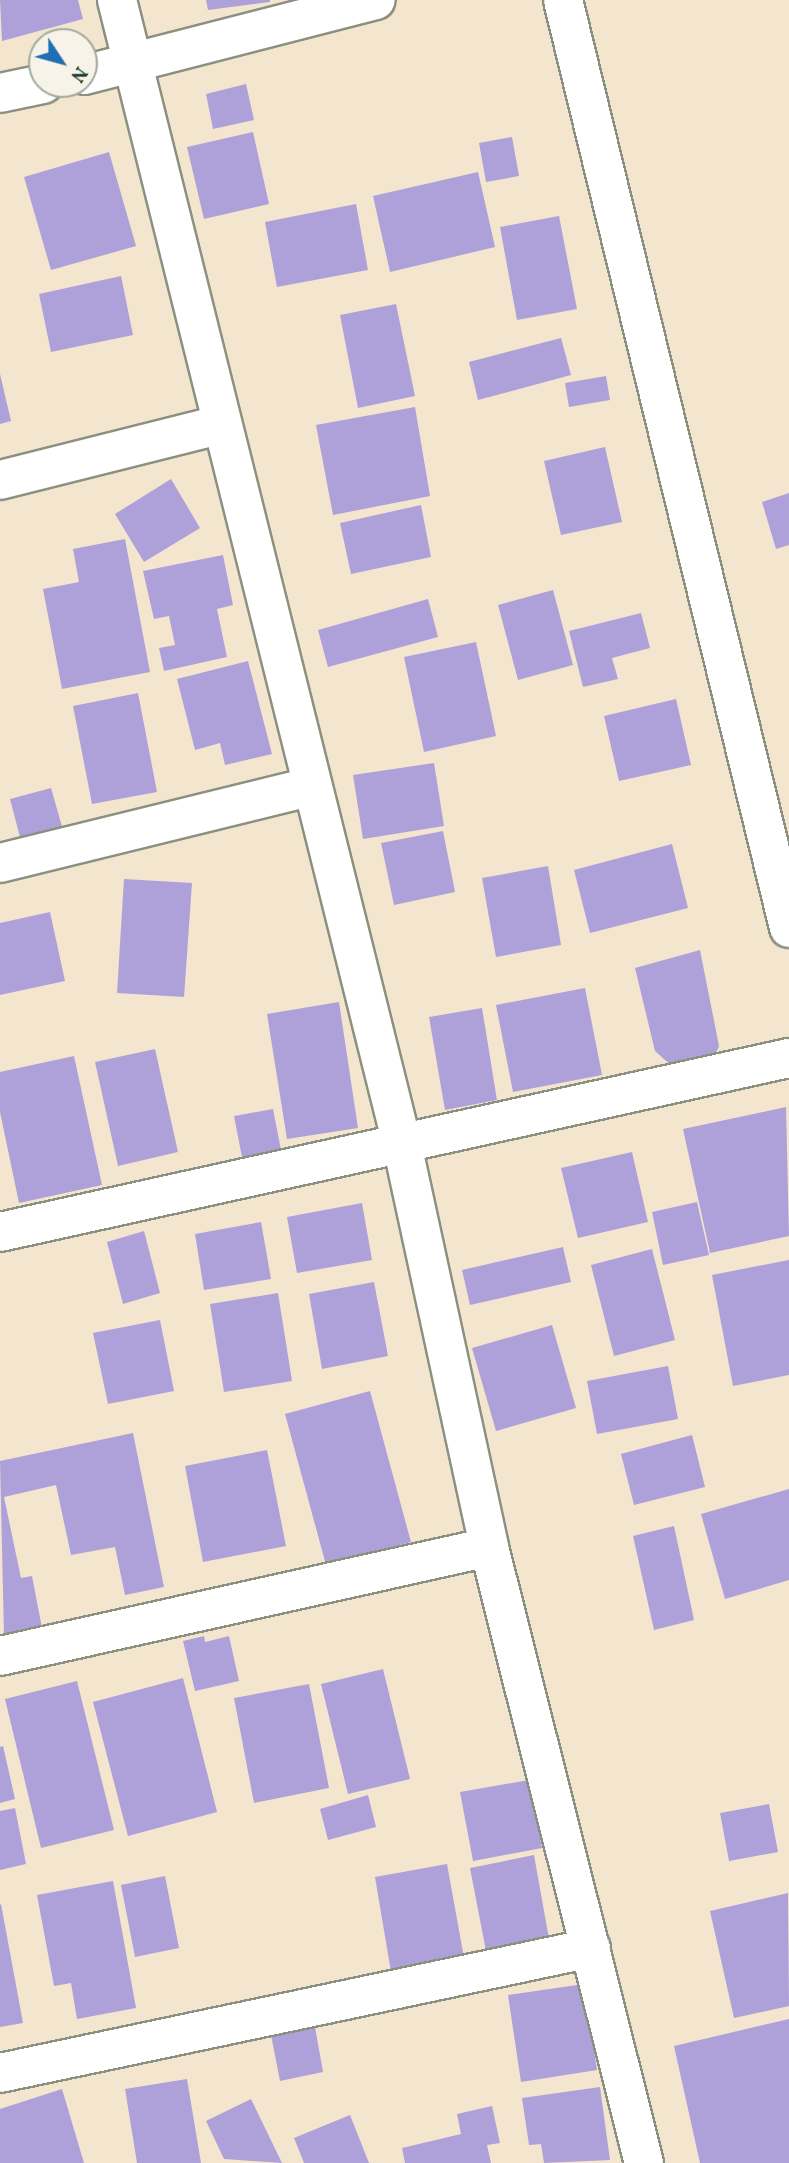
<!DOCTYPE html>
<style>
body{margin:0}
#map{position:relative;width:789px;height:2163px;overflow:hidden;background:#f4e5ce;font-family:Vollkorn,serif}
div>[style]{position:absolute}
.building>*{inset:0;background:#aea1da}
.roads{filter:drop-shadow(2px 0 #8a9181) drop-shadow(-2px 0 #8a9181) drop-shadow(0 2px #8a9181) drop-shadow(0 -2px #8a9181)}
.minor>*{height:38px;margin:-19px;padding:0 19px;transform-origin:19px;border-radius:19px;background:#fff}
span{translate:-50% -50%;white-space:nowrap;text-align:center;line-height:1.15;-webkit-text-stroke:6px #f7f3e8;paint-order:stroke}
.north{position:absolute;left:28px;top:28px;width:70px;height:70px;box-sizing:border-box;background:#f7f3e8;border:2px solid #a1aaa0;border-radius:50%;rotate:126deg;font-size:19px;font-weight:700;line-height:28px;text-align:center;color:#1f3d34}
.north::after{content:'';display:block;margin:auto;width:24px;height:32px;background:#1f6fb2;clip-path:polygon(50% 0,100% 100%,50% 72%,0 100%)}
</style>
<div id="map">
<div class="building">
<div style="clip-path:polygon(0 0,78px 0,83px 19px,2px 41px)"></div>
<div style="clip-path:polygon(206px 0,270px 0,270px 2px,208px 10px)"></div>
<div style="clip-path:polygon(246px 84px,254px 120px,213px 129px,206px 94px)"></div>
<div style="clip-path:polygon(253px 132px,269px 204px,204px 219px,187px 147px)"></div>
<div style="clip-path:polygon(512px 137px,519px 176px,486px 182px,479px 143px)"></div>
<div style="clip-path:polygon(109px 152px,136px 246px,51px 270px,24px 177px)"></div>
<div style="clip-path:polygon(478px 172px,495px 247px,390px 272px,373px 196px)"></div>
<div style="clip-path:polygon(356px 204px,368px 270px,277px 287px,265px 222px)"></div>
<div style="clip-path:polygon(559px 216px,577px 309px,517px 320px,500px 227px)"></div>
<div style="clip-path:polygon(121px 276px,133px 335px,51px 352px,39px 294px)"></div>
<div style="clip-path:polygon(396px 304px,415px 396px,358px 408px,340px 315px)"></div>
<div style="clip-path:polygon(561px 338px,571px 375px,478px 400px,469px 362px)"></div>
<div style="clip-path:polygon(0 374px,11px 421px,0 424px)"></div>
<div style="clip-path:polygon(606px 376px,610px 400px,569px 407px,565px 383px)"></div>
<div style="clip-path:polygon(415px 407px,430px 496px,333px 515px,316px 425px)"></div>
<div style="clip-path:polygon(605px 447px,622px 522px,561px 535px,544px 461px)"></div>
<div style="clip-path:polygon(171px 479px,200px 528px,144px 562px,115px 514px)"></div>
<div style="clip-path:polygon(789px 493px,789px 545px,776px 549px,762px 502px)"></div>
<div style="clip-path:polygon(421px 505px,431px 557px,351px 574px,340px 523px)"></div>
<div style="clip-path:polygon(125px 539px,150px 672px,62px 689px,43px 589px,79px 582px,73px 549px)"></div>
<div style="clip-path:polygon(223px 555px,233px 605px,217px 609px,227px 657px,164px 671px,159px 648px,175px 645px,169px 616px,154px 619px,143px 571px)"></div>
<div style="clip-path:polygon(553px 590px,573px 665px,518px 680px,498px 605px)"></div>
<div style="clip-path:polygon(428px 599px,438px 637px,328px 667px,318px 630px)"></div>
<div style="clip-path:polygon(641px 613px,650px 648px,612px 658px,618px 679px,583px 687px,569px 631px)"></div>
<div style="clip-path:polygon(476px 642px,496px 736px,424px 752px,404px 657px)"></div>
<div style="clip-path:polygon(248px 661px,272px 754px,225px 765px,220px 743px,195px 750px,177px 679px)"></div>
<div style="clip-path:polygon(138px 693px,157px 792px,92px 804px,73px 706px)"></div>
<div style="clip-path:polygon(676px 699px,691px 765px,619px 781px,604px 716px)"></div>
<div style="clip-path:polygon(434px 763px,444px 826px,363px 839px,353px 775px)"></div>
<div style="clip-path:polygon(51px 788px,63px 830px,21px 841px,10px 799px)"></div>
<div style="clip-path:polygon(443px 831px,455px 892px,394px 905px,381px 843px)"></div>
<div style="clip-path:polygon(672px 844px,688px 908px,590px 933px,574px 870px)"></div>
<div style="clip-path:polygon(548px 866px,561px 945px,496px 957px,482px 878px)"></div>
<div style="clip-path:polygon(124px 879px,192px 883px,184px 997px,117px 993px)"></div>
<div style="clip-path:polygon(50px 912px,65px 981px,0 995px,0 923px)"></div>
<div style="clip-path:polygon(700px 950px,719px 1046px,715px 1055px,674px 1068px,655px 1051px,635px 968px)"></div>
<div style="clip-path:polygon(585px 988px,602px 1075px,513px 1092px,496px 1005px)"></div>
<div style="clip-path:polygon(339px 1002px,358px 1128px,287px 1139px,267px 1014px)"></div>
<div style="clip-path:polygon(482px 1008px,497px 1100px,445px 1110px,429px 1017px)"></div>
<div style="clip-path:polygon(155px 1049px,178px 1152px,118px 1166px,95px 1062px)"></div>
<div style="clip-path:polygon(74px 1056px,102px 1185px,19px 1203px,0 1112px,0 1072px)"></div>
<div style="clip-path:polygon(786px 1107px,789px 1236px,710px 1253px,683px 1129px)"></div>
<div style="clip-path:polygon(273px 1109px,281px 1150px,242px 1157px,234px 1116px)"></div>
<div style="clip-path:polygon(632px 1152px,648px 1222px,578px 1238px,561px 1168px)"></div>
<div style="clip-path:polygon(697px 1202px,709px 1255px,663px 1265px,652px 1212px)"></div>
<div style="clip-path:polygon(362px 1203px,372px 1260px,297px 1273px,287px 1217px)"></div>
<div style="clip-path:polygon(261px 1222px,271px 1279px,204px 1290px,195px 1234px)"></div>
<div style="clip-path:polygon(144px 1231px,160px 1293px,123px 1304px,107px 1242px)"></div>
<div style="clip-path:polygon(563px 1247px,571px 1282px,470px 1305px,462px 1270px)"></div>
<div style="clip-path:polygon(652px 1249px,675px 1340px,614px 1356px,591px 1265px)"></div>
<div style="clip-path:polygon(789px 1260px,789px 1375px,733px 1386px,712px 1275px)"></div>
<div style="clip-path:polygon(374px 1282px,388px 1356px,322px 1369px,309px 1294px)"></div>
<div style="clip-path:polygon(278px 1293px,292px 1381px,224px 1392px,210px 1304px)"></div>
<div style="clip-path:polygon(160px 1320px,174px 1391px,108px 1404px,93px 1333px)"></div>
<div style="clip-path:polygon(552px 1325px,576px 1408px,496px 1431px,472px 1348px)"></div>
<div style="clip-path:polygon(668px 1366px,678px 1419px,597px 1434px,587px 1381px)"></div>
<div style="clip-path:polygon(370px 1391px,411px 1542px,326px 1565px,285px 1414px)"></div>
<div style="clip-path:polygon(133px 1433px,164px 1587px,125px 1595px,115px 1547px,71px 1555px,56px 1485px,4px 1497px,21px 1578px,32px 1576px,42px 1628px,4px 1636px,0 1461px)"></div>
<div style="clip-path:polygon(692px 1435px,705px 1487px,634px 1505px,621px 1454px)"></div>
<div style="clip-path:polygon(267px 1450px,286px 1546px,203px 1562px,185px 1466px)"></div>
<div style="clip-path:polygon(789px 1489px,789px 1580px,725px 1599px,701px 1514px)"></div>
<div style="clip-path:polygon(674px 1526px,694px 1620px,654px 1630px,633px 1536px)"></div>
<div style="clip-path:polygon(204px 1636px,205px 1642px,229px 1636px,239px 1681px,195px 1691px,183px 1641px)"></div>
<div style="clip-path:polygon(383px 1669px,410px 1779px,348px 1794px,321px 1684px)"></div>
<div style="clip-path:polygon(183px 1678px,217px 1812px,128px 1836px,93px 1702px)"></div>
<div style="clip-path:polygon(77px 1681px,114px 1830px,41px 1848px,5px 1699px)"></div>
<div style="clip-path:polygon(309px 1684px,329px 1788px,254px 1803px,234px 1698px)"></div>
<div style="clip-path:polygon(3px 1746px,15px 1799px,0 1803px,0 1747px)"></div>
<div style="clip-path:polygon(529px 1780px,542px 1848px,473px 1861px,460px 1792px)"></div>
<div style="clip-path:polygon(368px 1795px,376px 1827px,328px 1840px,320px 1809px)"></div>
<div style="clip-path:polygon(769px 1804px,778px 1852px,729px 1861px,720px 1813px)"></div>
<div style="clip-path:polygon(15px 1808px,26px 1864px,0 1870px,0 1811px)"></div>
<div style="clip-path:polygon(534px 1855px,549px 1939px,486px 1951px,470px 1868px)"></div>
<div style="clip-path:polygon(447px 1864px,464px 1958px,391px 1972px,375px 1877px)"></div>
<div style="clip-path:polygon(165px 1876px,179px 1948px,135px 1957px,121px 1885px)"></div>
<div style="clip-path:polygon(113px 1881px,136px 2008px,77px 2019px,71px 1983px,54px 1986px,37px 1895px)"></div>
<div style="clip-path:polygon(788px 1893px,789px 2006px,734px 2018px,710px 1911px)"></div>
<div style="clip-path:polygon(1px 1904px,23px 2023px,0 2027px,0 1905px)"></div>
<div style="clip-path:polygon(584px 1984px,597px 2070px,521px 2082px,508px 1995px)"></div>
<div style="clip-path:polygon(789px 2019px,789px 2163px,700px 2163px,674px 2046px)"></div>
<div style="clip-path:polygon(315px 2027px,323px 2072px,280px 2081px,271px 2035px)"></div>
<div style="clip-path:polygon(187px 2079px,201px 2163px,137px 2163px,125px 2089px)"></div>
<div style="clip-path:polygon(600px 2087px,610px 2160px,544px 2163px,541px 2144px,529px 2145px,522px 2098px)"></div>
<div style="clip-path:polygon(62px 2089px,84px 2163px,0 2163px,0 2109px)"></div>
<div style="clip-path:polygon(251px 2099px,282px 2163px,224px 2159px,206px 2121px)"></div>
<div style="clip-path:polygon(492px 2106px,500px 2143px,487px 2145px,491px 2163px,405px 2163px,402px 2148px,461px 2134px,457px 2114px)"></div>
<div style="clip-path:polygon(350px 2115px,369px 2163px,304px 2163px,294px 2138px)"></div>
</div>
<div class="roads">
<div class="minor">
<div style="left:117px;top:0;width:1179px;rotate:76.01deg"></div>
<div style="left:402px;top:1144px;width:412px;rotate:77.8deg"></div>
<div style="left:489px;top:1547px;width:635px;rotate:75.88deg"></div>
<div style="left:563px;top:0;width:955px;rotate:76.31deg"></div>
<div style="left:84px;top:75px;width:301px;rotate:-14.4deg"></div>
<div style="left:0;top:93px;width:44px;rotate:-11.8deg"></div>
<div style="left:0;top:480px;width:226px;rotate:-14.1deg"></div>
<div style="left:0;top:863px;width:318px;rotate:-13.8deg"></div>
<div style="left:0;top:1232px;width:808px;rotate:-12.44deg"></div>
<div style="left:0;top:1656px;width:501px;rotate:-12.57deg"></div>
<div style="left:0;top:2073px;width:604px;rotate:-11.94deg"></div>
</div>
</div>
<div class="north">N</div>
</div>
